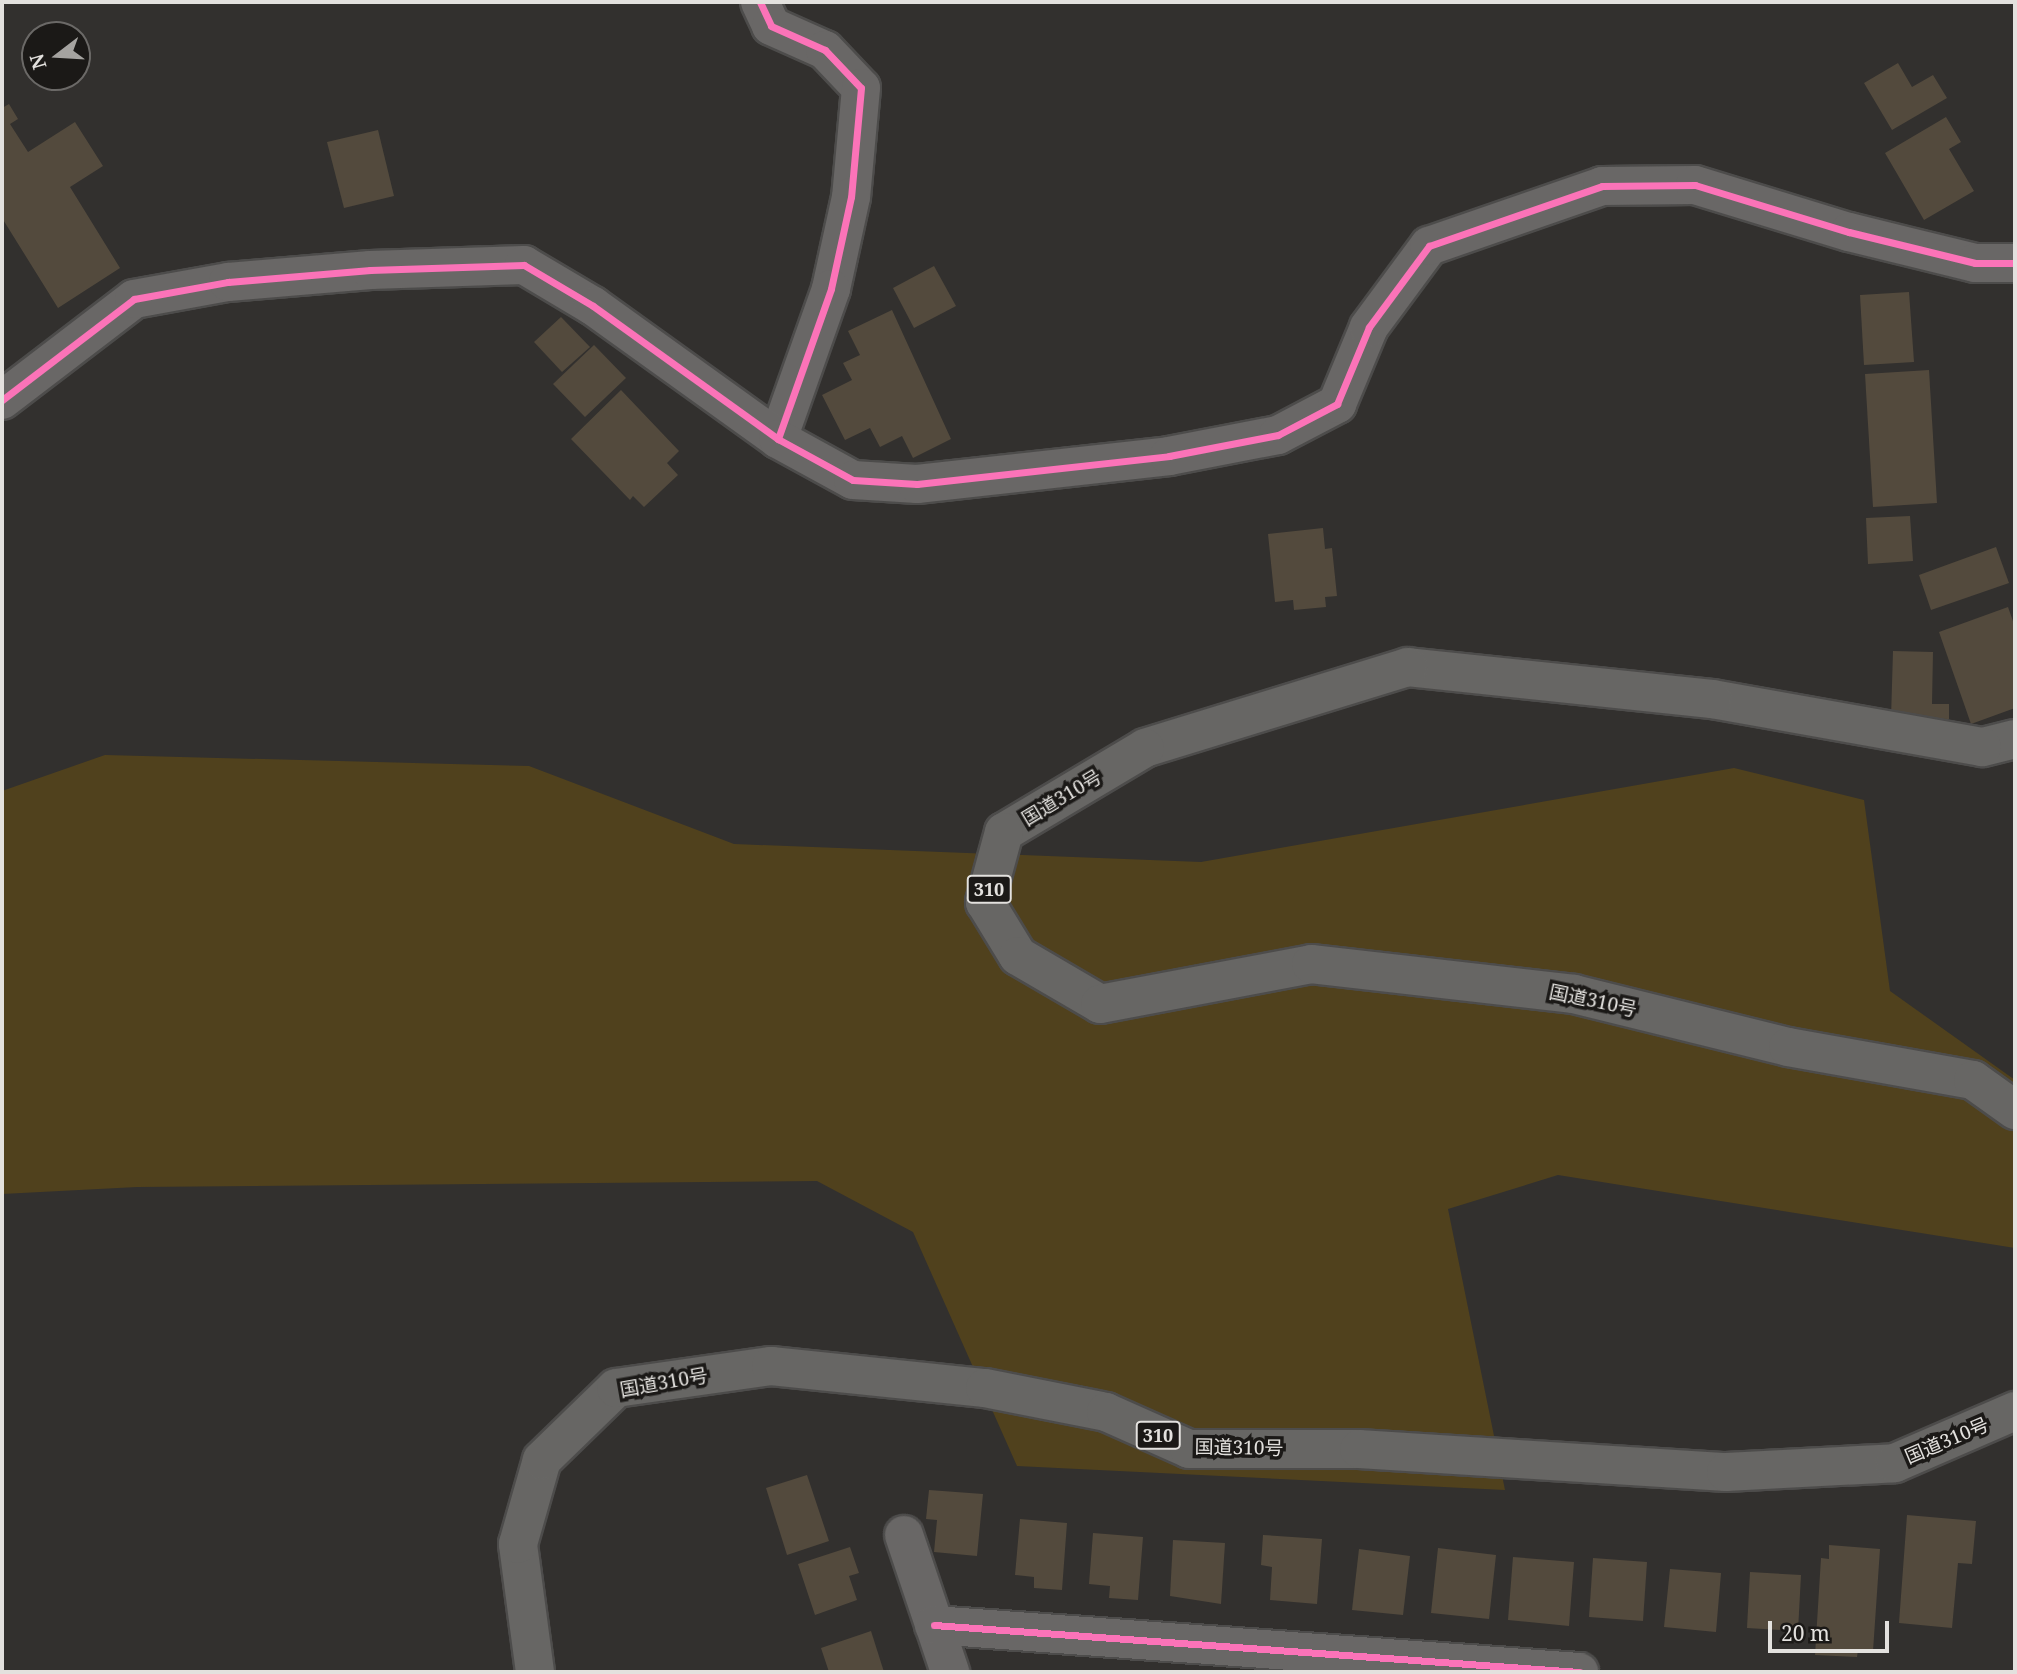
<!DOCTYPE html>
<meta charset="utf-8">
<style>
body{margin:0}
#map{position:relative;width:2017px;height:1674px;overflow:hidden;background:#32302e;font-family:"Noto Serif","Noto Sans JP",serif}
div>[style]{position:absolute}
.green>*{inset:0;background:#50411d}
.building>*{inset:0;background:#534a3d}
.roads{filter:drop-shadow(2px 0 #4d4c4b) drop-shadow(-2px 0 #4d4c4b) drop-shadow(0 2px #4d4c4b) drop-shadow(0 -2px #4d4c4b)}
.minor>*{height:38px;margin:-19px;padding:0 19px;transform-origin:19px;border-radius:19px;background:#696766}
.highway>*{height:38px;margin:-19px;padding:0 19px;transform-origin:19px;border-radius:19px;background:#676664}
.cycleway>*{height:7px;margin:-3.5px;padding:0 3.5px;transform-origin:3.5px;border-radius:3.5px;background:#fb73b8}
span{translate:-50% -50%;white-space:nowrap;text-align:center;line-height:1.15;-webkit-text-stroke:7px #1b1917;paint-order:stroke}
.shield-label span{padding:2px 5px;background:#1b1917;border:2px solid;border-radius:5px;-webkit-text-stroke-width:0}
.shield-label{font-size:18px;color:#e3e1de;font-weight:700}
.street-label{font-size:19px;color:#e3e1de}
.frame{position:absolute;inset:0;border:4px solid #e3e1de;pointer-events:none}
.north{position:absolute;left:21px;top:21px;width:70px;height:70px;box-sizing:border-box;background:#1b1917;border:2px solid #6b6967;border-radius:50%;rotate:253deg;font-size:19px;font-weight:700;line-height:28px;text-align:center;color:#e3e1de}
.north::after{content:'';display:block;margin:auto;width:24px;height:32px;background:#a5a3a0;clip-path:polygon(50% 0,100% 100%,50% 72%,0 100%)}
.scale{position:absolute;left:1768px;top:1621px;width:121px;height:32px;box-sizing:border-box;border:4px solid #e3e1de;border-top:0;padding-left:9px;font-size:21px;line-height:24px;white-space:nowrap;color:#e3e1de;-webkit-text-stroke:5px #1b1917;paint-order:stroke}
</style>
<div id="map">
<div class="green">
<div style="clip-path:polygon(105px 755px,529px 766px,734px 844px,1201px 862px,1734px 768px,1864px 800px,1890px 991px,2015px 1080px,2015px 1248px,1558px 1175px,1448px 1209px,1505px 1490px,1017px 1466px,913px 1232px,817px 1181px,137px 1187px,2px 1194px,2px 791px)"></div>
</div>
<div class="building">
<div style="clip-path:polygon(1898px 63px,1912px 87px,1933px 75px,1947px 98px,1892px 130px,1864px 83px)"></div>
<div style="clip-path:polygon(9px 104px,18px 119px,10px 124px,28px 152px,75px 122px,103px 166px,70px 187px,120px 268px,58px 308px,2px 218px,2px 108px)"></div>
<div style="clip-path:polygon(1946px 117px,1961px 142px,1949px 149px,1974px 191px,1924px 220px,1885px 153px)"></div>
<div style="clip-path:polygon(378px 130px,394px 196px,344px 208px,327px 142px)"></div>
<div style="clip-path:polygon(934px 266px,956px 306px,914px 328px,893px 288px)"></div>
<div style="clip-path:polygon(1909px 292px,1914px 362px,1864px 365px,1860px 295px)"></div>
<div style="clip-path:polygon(892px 310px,951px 439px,913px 458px,902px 436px,880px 447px,870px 428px,845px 440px,822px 395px,852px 380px,843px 363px,860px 355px,848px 331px)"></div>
<div style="clip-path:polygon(561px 317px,590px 347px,562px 372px,534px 342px)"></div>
<div style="clip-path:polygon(594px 345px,626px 378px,585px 417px,553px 384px)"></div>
<div style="clip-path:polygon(1929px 370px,1937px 503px,1873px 507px,1865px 374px)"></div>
<div style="clip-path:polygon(621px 390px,679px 451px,667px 463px,678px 475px,644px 507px,633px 496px,630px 500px,571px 439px)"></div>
<div style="clip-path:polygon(1910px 516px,1913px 561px,1868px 564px,1866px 518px)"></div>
<div style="clip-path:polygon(1323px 528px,1325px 549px,1332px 548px,1337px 596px,1325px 597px,1326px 607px,1294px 610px,1293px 600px,1275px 602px,1268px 534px)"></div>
<div style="clip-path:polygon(1996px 547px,2009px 583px,1931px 610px,1919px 575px)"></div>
<div style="clip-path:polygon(2008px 607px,2015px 627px,2015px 708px,1971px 724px,1939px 632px)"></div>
<div style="clip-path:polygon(1893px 651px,1933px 652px,1932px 704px,1949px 704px,1949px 719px,1891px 718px)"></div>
<div style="clip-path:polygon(807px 1475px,829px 1541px,787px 1555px,766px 1488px)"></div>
<div style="clip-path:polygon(929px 1490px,983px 1494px,977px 1556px,934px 1552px,937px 1520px,926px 1519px)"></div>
<div style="clip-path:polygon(1907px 1515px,1976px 1521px,1972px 1564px,1958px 1563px,1952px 1628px,1899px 1623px)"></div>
<div style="clip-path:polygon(1020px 1519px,1067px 1523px,1062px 1590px,1034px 1588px,1034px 1577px,1015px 1575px)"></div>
<div style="clip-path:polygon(1093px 1533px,1143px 1537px,1138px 1600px,1109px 1598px,1110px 1586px,1089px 1584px)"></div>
<div style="clip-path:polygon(1263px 1535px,1322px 1539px,1317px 1604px,1270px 1600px,1272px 1567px,1261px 1565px)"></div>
<div style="clip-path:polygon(1173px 1540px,1225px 1543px,1221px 1604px,1170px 1596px)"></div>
<div style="clip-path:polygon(1829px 1545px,1880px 1549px,1873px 1651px,1858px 1650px,1857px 1657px,1815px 1655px,1821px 1558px,1829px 1559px)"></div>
<div style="clip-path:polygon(850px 1547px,859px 1573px,849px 1576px,857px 1600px,815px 1615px,798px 1564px)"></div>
<div style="clip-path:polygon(1438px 1548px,1496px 1555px,1489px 1619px,1431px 1613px)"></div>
<div style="clip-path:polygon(1359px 1549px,1410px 1556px,1403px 1615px,1352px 1610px)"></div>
<div style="clip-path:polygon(1513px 1557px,1574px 1562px,1569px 1626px,1508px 1620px)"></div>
<div style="clip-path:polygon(1593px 1558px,1647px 1562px,1643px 1621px,1589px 1617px)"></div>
<div style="clip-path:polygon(1670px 1569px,1721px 1573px,1716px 1632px,1664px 1627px)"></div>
<div style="clip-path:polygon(1750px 1572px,1801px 1575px,1798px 1631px,1747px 1628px)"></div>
<div style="clip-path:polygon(871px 1631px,884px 1672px,829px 1672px,821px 1648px)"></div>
</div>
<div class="roads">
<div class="minor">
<div style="left:760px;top:2px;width:26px;rotate:65deg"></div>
<div style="left:771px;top:26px;width:59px;rotate:24deg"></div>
<div style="left:825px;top:50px;width:52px;rotate:46.5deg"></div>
<div style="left:861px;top:88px;width:109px;rotate:95.2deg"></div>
<div style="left:851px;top:197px;width:94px;rotate:102.3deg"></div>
<div style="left:831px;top:289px;width:159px;rotate:109.5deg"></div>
<div style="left:2px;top:400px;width:166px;rotate:-37.4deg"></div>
<div style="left:134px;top:299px;width:96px;rotate:-10.3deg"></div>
<div style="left:228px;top:282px;width:143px;rotate:-4.8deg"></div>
<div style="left:370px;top:270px;width:154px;rotate:-1.9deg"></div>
<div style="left:524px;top:265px;width:80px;rotate:30.7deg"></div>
<div style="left:593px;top:306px;width:228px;rotate:35.7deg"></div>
<div style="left:778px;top:439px;width:85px;rotate:28.7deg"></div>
<div style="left:853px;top:480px;width:64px;rotate:3.6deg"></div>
<div style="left:917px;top:484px;width:254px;rotate:-6.3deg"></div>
<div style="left:1169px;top:456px;width:111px;rotate:-10.9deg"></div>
<div style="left:1278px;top:435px;width:67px;rotate:-27.7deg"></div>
<div style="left:1337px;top:404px;width:83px;rotate:-67.4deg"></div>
<div style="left:1369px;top:327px;width:101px;rotate:-53.5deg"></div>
<div style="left:1429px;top:246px;width:183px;rotate:-19.1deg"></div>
<div style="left:1602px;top:186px;width:93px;rotate:-0.6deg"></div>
<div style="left:1695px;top:185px;width:161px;rotate:17deg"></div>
<div style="left:1849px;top:232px;width:130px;rotate:13.8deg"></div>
<div style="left:1975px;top:263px;width:40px"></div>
<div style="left:904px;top:1535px;width:145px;rotate:71.4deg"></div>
<div style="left:934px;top:1625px;width:647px;rotate:4.17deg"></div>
</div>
<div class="highway">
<div style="left:2015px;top:739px;width:34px;rotate:166deg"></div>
<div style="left:1982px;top:747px;width:274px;rotate:-169.9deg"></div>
<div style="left:1712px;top:699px;width:306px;rotate:-174deg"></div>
<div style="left:1408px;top:667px;width:275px;rotate:162.9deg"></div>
<div style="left:1145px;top:748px;width:164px;rotate:149.2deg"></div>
<div style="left:1004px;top:832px;width:73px;rotate:105.2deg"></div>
<div style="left:985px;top:902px;width:63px;rotate:58.6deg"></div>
<div style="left:1018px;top:956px;width:95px;rotate:30.3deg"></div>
<div style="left:1100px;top:1004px;width:215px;rotate:-10.7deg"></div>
<div style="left:1311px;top:964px;width:265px;rotate:6.5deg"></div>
<div style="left:1574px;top:994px;width:220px;rotate:13.9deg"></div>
<div style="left:1788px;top:1047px;width:188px;rotate:10.1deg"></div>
<div style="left:1973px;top:1080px;width:52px;rotate:35.5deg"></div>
<div style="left:535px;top:1672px;width:129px;rotate:-97.6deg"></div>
<div style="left:518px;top:1544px;width:87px;rotate:-74.1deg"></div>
<div style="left:542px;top:1460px;width:103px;rotate:-44.2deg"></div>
<div style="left:616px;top:1388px;width:157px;rotate:-8.1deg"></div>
<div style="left:771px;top:1366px;width:215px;rotate:5.9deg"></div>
<div style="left:985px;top:1388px;width:123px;rotate:11.2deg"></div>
<div style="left:1106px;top:1412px;width:91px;rotate:24deg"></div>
<div style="left:1189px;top:1449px;width:170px"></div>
<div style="left:1359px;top:1449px;width:368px;rotate:3.6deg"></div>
<div style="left:1726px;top:1472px;width:169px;rotate:-3deg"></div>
<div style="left:1895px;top:1463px;width:131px;rotate:-23.4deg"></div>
</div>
</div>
<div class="cycleway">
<div style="left:760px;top:2px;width:26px;rotate:65deg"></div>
<div style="left:771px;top:26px;width:59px;rotate:24deg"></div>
<div style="left:825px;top:50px;width:52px;rotate:46.5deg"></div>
<div style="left:861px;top:88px;width:109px;rotate:95.2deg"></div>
<div style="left:851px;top:197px;width:94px;rotate:102.3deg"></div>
<div style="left:831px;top:289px;width:159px;rotate:109.5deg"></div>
<div style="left:2px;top:400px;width:166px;rotate:-37.4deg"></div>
<div style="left:134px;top:299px;width:96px;rotate:-10.3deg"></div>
<div style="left:228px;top:282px;width:143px;rotate:-4.8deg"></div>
<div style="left:370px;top:270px;width:154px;rotate:-1.9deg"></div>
<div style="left:524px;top:265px;width:80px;rotate:30.7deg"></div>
<div style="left:593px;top:306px;width:228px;rotate:35.7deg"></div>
<div style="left:778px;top:439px;width:85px;rotate:28.7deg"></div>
<div style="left:853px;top:480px;width:64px;rotate:3.6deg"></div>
<div style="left:917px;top:484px;width:254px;rotate:-6.3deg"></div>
<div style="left:1169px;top:456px;width:111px;rotate:-10.9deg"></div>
<div style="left:1278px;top:435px;width:67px;rotate:-27.7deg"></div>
<div style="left:1337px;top:404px;width:83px;rotate:-67.4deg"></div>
<div style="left:1369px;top:327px;width:101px;rotate:-53.5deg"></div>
<div style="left:1429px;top:246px;width:183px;rotate:-19.1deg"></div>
<div style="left:1602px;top:186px;width:93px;rotate:-0.6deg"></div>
<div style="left:1695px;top:185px;width:161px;rotate:17deg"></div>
<div style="left:1849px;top:232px;width:130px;rotate:13.8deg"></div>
<div style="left:1975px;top:263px;width:40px"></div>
<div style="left:934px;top:1625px;width:647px;rotate:4.17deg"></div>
</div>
<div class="shield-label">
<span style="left:989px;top:889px">310</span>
<span style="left:1158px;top:1435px">310</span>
</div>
<div class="street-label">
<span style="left:1062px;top:798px;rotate:-31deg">国道310号</span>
<span style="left:1593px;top:1001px;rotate:12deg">国道310号</span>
<span style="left:664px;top:1383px;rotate:-10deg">国道310号</span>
<span style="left:1947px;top:1441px;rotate:-23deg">国道310号</span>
<span style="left:1239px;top:1448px;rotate:1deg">国道310号</span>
</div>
<div class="frame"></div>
<div class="north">N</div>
<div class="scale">20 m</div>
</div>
